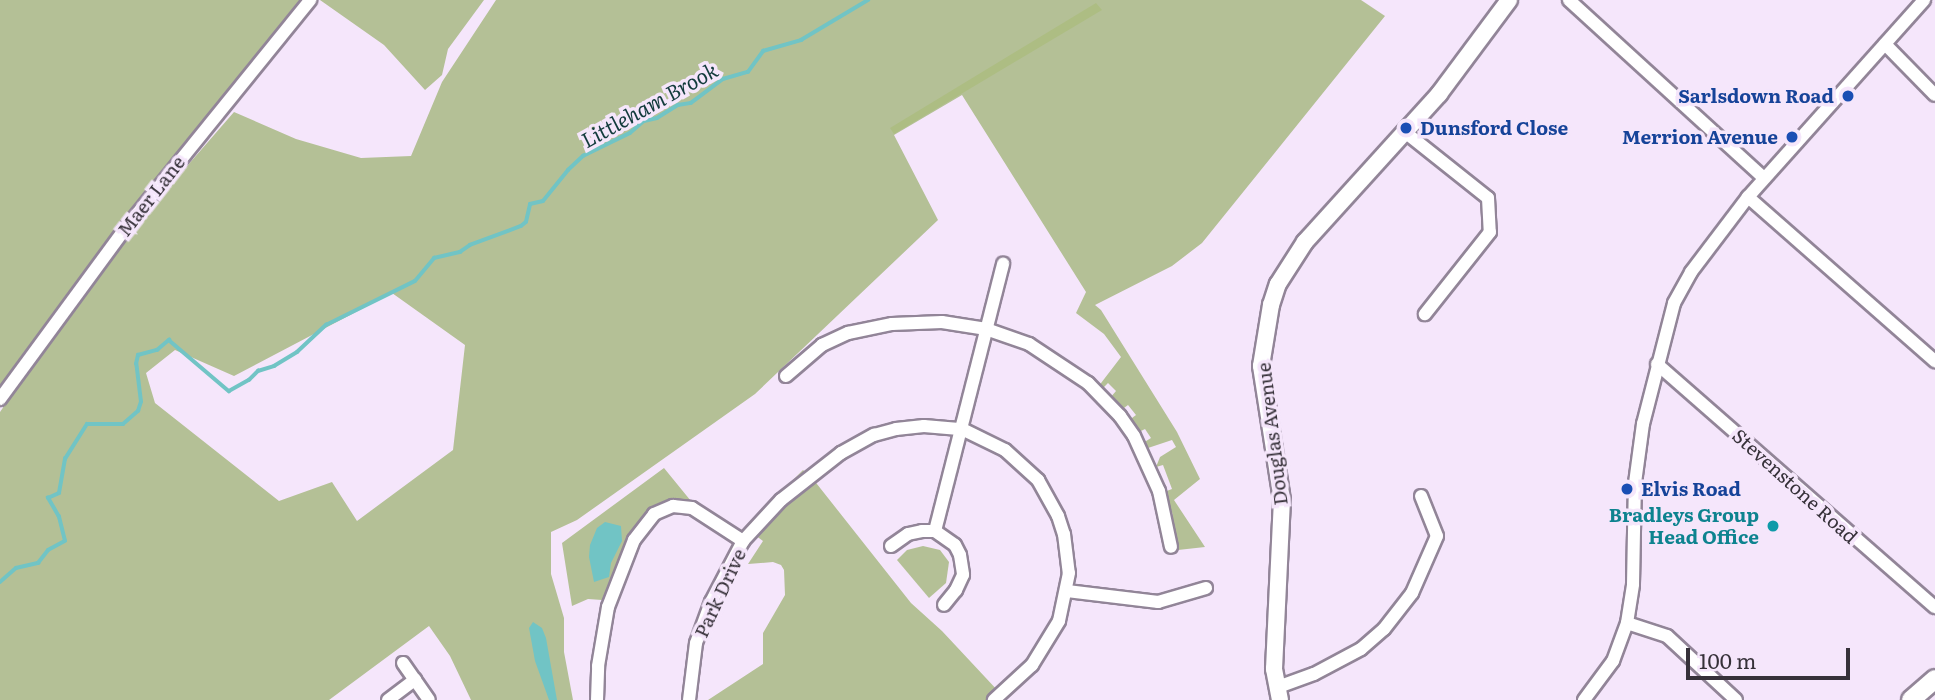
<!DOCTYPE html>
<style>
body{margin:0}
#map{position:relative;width:1935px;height:700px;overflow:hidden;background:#f5e6fb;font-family:Literata,serif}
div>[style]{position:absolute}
.green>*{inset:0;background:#b4c096}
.forest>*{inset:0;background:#adbd83}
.water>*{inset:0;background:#71c4c5}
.stream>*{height:3.5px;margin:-1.75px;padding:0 1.75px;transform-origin:1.75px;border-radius:1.75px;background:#71c4c5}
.roads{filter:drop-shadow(2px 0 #928598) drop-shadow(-2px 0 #928598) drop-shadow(0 2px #928598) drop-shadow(0 -2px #928598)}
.minor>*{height:12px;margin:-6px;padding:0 6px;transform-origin:6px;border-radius:6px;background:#fff}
.tertiary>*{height:16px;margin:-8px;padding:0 8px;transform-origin:8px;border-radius:8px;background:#fff}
.secondary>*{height:18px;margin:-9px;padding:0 9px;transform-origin:9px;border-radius:9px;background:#fff}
.dots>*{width:19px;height:19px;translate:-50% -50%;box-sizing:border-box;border:4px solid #f5e6fb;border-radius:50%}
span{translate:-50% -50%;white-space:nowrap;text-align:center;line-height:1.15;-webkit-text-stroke:7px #f5e6fb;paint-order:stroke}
.transit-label{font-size:19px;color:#164399;font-weight:700}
.right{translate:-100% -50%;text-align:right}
.left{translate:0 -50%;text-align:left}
.street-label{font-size:19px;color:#363139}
.culture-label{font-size:19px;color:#0d838f;font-weight:700}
.water-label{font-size:21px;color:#123b3c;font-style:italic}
.scale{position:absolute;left:1686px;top:648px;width:164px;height:32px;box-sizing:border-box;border:4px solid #363139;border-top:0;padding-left:9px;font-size:21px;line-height:24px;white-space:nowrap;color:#363139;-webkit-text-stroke:5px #f5e6fb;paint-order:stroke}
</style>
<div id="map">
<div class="green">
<div style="clip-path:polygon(0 0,305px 0,0 388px)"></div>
<div style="clip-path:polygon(320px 0,484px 0,448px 49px,442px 75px,425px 90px,384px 45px)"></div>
<div style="clip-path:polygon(evenodd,496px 0,1361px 0,1385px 16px,1202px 243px,1172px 266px,1095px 305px,1101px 310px,1177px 432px,1200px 479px,1174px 500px,1205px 547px,1178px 550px,1172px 512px,1164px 492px,1172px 489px,1163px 465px,1156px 467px,1160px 457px,1176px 447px,1172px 440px,1148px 448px,1143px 443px,1151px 438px,1145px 429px,1137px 433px,1128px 421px,1136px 415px,1128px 405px,1120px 411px,1110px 398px,1116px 391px,1108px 383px,1101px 390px,1098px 387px,1121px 357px,1104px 334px,1076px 313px,1086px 292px,962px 95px,894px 135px,938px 220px,755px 394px,577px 520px,551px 532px,551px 574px,564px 618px,564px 652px,573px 700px,471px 700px,450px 656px,429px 626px,329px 700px,0 700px,0 412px,30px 368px,148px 211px,234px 112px,296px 139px,361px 158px,411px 156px,442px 82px,496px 0,392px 293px,465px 345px,453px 450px,357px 521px,332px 482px,279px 501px,155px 403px,146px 373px,175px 350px,234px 376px,392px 293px)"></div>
<div style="clip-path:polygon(664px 468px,695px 506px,660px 506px,610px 592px,602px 600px,588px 599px,572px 606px,562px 543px)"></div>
<div style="clip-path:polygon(803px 470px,813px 479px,911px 603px,942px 631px,999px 692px,990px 700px,708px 700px,763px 664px,763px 633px,785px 595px,784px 570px,781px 565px,773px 562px,748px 564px,763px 541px,755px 535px,740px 533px)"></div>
<div style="clip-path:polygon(923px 546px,940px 550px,949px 562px,946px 583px,929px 598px,897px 560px,907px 550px)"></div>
</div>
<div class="forest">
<div style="clip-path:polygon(1096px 3px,1102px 10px,894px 134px,890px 128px)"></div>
</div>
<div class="water">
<div style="clip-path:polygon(605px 522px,621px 526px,622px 541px,611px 563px,609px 577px,594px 582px,589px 557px,590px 545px,597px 528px)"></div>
<div style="clip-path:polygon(533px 622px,542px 628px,546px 638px,557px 700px,549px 700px,535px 661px,529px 628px)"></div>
</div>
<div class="stream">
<div style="left:0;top:582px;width:21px;rotate:-41deg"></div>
<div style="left:16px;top:568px;width:23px;rotate:-13deg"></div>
<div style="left:38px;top:563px;width:16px;rotate:-52deg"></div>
<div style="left:48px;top:550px;width:19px;rotate:-28deg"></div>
<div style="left:65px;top:541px;width:25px;rotate:-104deg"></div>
<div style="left:59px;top:517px;width:22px;rotate:-120deg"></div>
<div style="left:48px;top:498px;width:12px;rotate:-24deg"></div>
<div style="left:59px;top:493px;width:35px;rotate:-80deg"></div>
<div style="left:65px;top:459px;width:41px;rotate:-57.8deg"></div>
<div style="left:87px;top:424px;width:36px"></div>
<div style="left:123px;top:424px;width:20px;rotate:-41deg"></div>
<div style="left:138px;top:411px;width:9px;rotate:-72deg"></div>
<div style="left:141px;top:402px;width:38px;rotate:-97deg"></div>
<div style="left:136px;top:364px;width:9px;rotate:-77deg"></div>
<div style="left:138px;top:355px;width:20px;rotate:-15deg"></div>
<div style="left:157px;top:350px;width:16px;rotate:-40deg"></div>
<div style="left:169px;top:340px;width:79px;rotate:40.4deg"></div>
<div style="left:229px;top:391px;width:23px;rotate:-29deg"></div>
<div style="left:249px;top:380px;width:13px;rotate:-45deg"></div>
<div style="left:258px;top:371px;width:17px;rotate:-17deg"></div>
<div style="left:274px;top:366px;width:27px;rotate:-31deg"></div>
<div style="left:297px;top:352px;width:40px;rotate:-43deg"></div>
<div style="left:326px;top:325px;width:99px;rotate:-26.3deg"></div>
<div style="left:415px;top:281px;width:30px;rotate:-50deg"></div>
<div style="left:434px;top:258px;width:27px;rotate:-13deg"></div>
<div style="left:460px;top:252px;width:12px;rotate:-35deg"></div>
<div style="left:470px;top:245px;width:54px;rotate:-20.4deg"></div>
<div style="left:521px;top:226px;width:6px;rotate:-39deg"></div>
<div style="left:526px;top:222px;width:18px;rotate:-77deg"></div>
<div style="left:530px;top:204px;width:13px;rotate:-13deg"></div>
<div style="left:543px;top:201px;width:40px;rotate:-51deg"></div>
<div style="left:568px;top:170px;width:21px;rotate:-43deg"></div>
<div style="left:583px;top:156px;width:52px;rotate:-26.1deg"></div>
<div style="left:630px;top:133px;width:18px;rotate:-41deg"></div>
<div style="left:644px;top:121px;width:13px;rotate:-13deg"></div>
<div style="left:657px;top:118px;width:25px;rotate:-32deg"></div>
<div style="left:678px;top:105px;width:13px;rotate:-9deg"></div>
<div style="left:691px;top:103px;width:40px;rotate:-37deg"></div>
<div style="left:723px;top:79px;width:26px;rotate:-16deg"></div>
<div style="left:748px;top:72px;width:26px;rotate:-54deg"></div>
<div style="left:763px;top:51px;width:40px;rotate:-16deg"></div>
<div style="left:801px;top:40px;width:78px;rotate:-30.8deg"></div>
</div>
<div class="roads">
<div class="minor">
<div style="left:1569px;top:0;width:264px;rotate:42.4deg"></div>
<div style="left:1885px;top:44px;width:71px;rotate:45.6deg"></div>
<div style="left:1405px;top:132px;width:106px;rotate:38.5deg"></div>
<div style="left:1488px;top:198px;width:34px;rotate:87deg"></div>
<div style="left:1490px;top:232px;width:105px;rotate:128.4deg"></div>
<div style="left:1748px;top:197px;width:249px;rotate:41.3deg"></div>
<div style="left:1657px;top:364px;width:369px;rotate:41.2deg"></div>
<div style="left:786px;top:376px;width:48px;rotate:-40.7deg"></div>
<div style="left:822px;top:345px;width:29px;rotate:-25deg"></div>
<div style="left:848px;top:333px;width:45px;rotate:-11.6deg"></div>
<div style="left:892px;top:324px;width:50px;rotate:-2.3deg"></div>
<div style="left:942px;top:322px;width:45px;rotate:9deg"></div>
<div style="left:986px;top:329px;width:46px;rotate:19.2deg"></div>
<div style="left:1029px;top:344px;width:71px;rotate:33.5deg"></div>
<div style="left:1088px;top:383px;width:46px;rotate:45.9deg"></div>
<div style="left:1120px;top:416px;width:24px;rotate:55deg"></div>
<div style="left:1134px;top:436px;width:60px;rotate:65.6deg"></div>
<div style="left:1159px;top:491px;width:57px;rotate:77.9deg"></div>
<div style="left:0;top:399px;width:210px;rotate:-53.7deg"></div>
<div style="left:124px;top:230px;width:296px;rotate:-51deg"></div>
<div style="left:935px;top:531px;width:276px;rotate:-75.7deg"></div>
<div style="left:891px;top:546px;width:21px;rotate:-35deg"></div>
<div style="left:908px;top:534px;width:14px;rotate:-12deg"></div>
<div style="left:922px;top:531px;width:13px"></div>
<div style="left:935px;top:531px;width:24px;rotate:35deg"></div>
<div style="left:955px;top:545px;width:11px;rotate:63deg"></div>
<div style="left:960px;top:555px;width:20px;rotate:81deg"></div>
<div style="left:963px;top:575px;width:17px;rotate:115deg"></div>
<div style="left:956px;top:590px;width:19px;rotate:129deg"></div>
<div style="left:1067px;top:591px;width:92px;rotate:6.9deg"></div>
<div style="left:1158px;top:602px;width:50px;rotate:-16.3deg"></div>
<div style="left:1627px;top:623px;width:42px;rotate:18deg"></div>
<div style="left:1667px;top:636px;width:94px;rotate:42.8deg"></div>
<div style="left:403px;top:663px;width:21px;rotate:55deg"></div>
<div style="left:1278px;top:687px;width:38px;rotate:-20deg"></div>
<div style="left:1314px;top:674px;width:53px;rotate:-28deg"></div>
<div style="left:1361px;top:649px;width:30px;rotate:-41deg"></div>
<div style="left:1384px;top:629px;width:46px;rotate:-52.1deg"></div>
<div style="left:1412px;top:593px;width:62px;rotate:-66.3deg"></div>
<div style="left:1437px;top:536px;width:43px;rotate:-111.8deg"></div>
<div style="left:388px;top:700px;width:34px;rotate:-37deg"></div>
<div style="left:415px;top:680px;width:24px;rotate:55deg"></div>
<div style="left:597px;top:700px;width:34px;rotate:-88deg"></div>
<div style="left:598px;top:666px;width:60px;rotate:-80.4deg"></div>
<div style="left:608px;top:607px;width:72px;rotate:-68.8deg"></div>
<div style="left:634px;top:540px;width:33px;rotate:-52deg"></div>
<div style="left:654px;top:514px;width:21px;rotate:-23deg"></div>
<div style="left:673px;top:506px;width:19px;rotate:6deg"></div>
<div style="left:692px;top:508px;width:61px;rotate:32.9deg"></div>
<div style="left:689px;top:700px;width:57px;rotate:-83deg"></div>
<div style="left:696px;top:643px;width:44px;rotate:-69.9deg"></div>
<div style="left:711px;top:602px;width:69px;rotate:-62.3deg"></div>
<div style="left:743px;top:541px;width:56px;rotate:-47.2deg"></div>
<div style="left:781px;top:500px;width:76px;rotate:-38.1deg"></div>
<div style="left:841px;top:453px;width:38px;rotate:-29deg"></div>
<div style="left:874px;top:435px;width:23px;rotate:-15deg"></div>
<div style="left:896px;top:429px;width:28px;rotate:-6deg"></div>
<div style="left:924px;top:426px;width:38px;rotate:5deg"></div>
<div style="left:962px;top:429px;width:48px;rotate:26deg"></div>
<div style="left:1005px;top:450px;width:45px;rotate:42.3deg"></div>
<div style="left:1038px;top:480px;width:41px;rotate:60.9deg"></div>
<div style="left:1058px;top:516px;width:19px;rotate:72deg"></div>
<div style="left:1064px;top:534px;width:39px;rotate:83deg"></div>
<div style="left:1069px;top:573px;width:49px;rotate:101.8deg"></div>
<div style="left:1059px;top:621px;width:52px;rotate:121.5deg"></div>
<div style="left:1032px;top:665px;width:52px;rotate:137.4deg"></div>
<div style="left:1584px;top:700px;width:49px;rotate:-53.4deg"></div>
<div style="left:1613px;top:661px;width:40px;rotate:-69.8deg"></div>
<div style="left:1627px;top:623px;width:39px;rotate:-81deg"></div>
<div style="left:1633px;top:584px;width:101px;rotate:-88.9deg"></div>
<div style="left:1635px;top:483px;width:60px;rotate:-82.3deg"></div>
<div style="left:1643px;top:424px;width:125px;rotate:-75.6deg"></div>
<div style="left:1674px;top:303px;width:35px;rotate:-61deg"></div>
<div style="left:1691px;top:272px;width:94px;rotate:-52.8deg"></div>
<div style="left:1748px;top:197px;width:264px;rotate:-48.2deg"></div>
</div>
<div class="tertiary">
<div style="left:1280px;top:700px;width:32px;rotate:-101deg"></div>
<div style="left:1274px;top:669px;width:169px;rotate:-87.3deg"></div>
<div style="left:1282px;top:500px;width:136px;rotate:-98.9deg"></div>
<div style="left:1261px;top:366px;width:62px;rotate:-80.7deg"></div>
<div style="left:1271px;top:305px;width:22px;rotate:-72deg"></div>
<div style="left:1278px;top:284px;width:50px;rotate:-57.3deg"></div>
<div style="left:1305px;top:242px;width:200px;rotate:-47.8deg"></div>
<div style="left:1439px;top:94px;width:117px;rotate:-53.3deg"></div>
</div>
<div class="secondary">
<div style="left:1911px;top:700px;width:32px;rotate:-41deg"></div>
</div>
</div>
<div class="dots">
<div style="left:1848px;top:96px;background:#1a4fb4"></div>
<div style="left:1406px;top:128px;background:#1a4fb4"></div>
<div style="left:1792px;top:137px;background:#1a4fb4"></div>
<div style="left:1627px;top:489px;background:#1a4fb4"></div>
<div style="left:1773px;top:526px;background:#0f9aa8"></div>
</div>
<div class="transit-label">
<span class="right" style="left:1834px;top:96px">Sarlsdown Road</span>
<span class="left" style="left:1420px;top:128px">Dunsford Close</span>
<span class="right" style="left:1778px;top:137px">Merrion Avenue</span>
<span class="left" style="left:1641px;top:489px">Elvis Road</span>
</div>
<div class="street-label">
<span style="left:151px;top:196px;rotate:-52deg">Maer Lane</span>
<span style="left:1272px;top:434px;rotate:-97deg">Douglas Avenue</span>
<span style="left:1795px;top:486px;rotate:42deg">Stevenstone Road</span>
<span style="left:720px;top:593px;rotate:-65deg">Park Drive</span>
</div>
<div class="culture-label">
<span class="right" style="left:1759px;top:526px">Bradleys Group<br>Head Office</span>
</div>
<div class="water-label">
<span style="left:649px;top:104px;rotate:-29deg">Littleham Brook</span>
</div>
<div class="scale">100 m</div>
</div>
